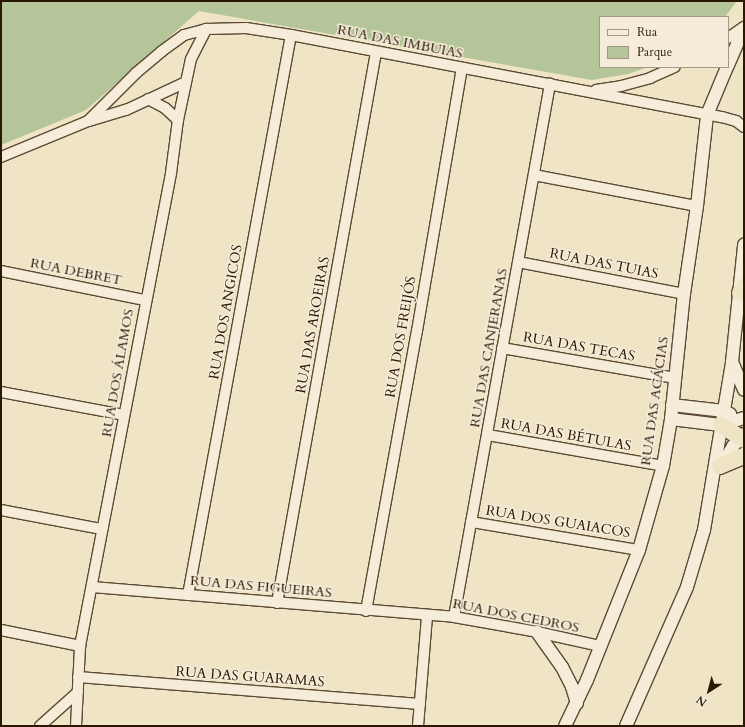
<!DOCTYPE html>
<meta charset="utf-8">
<style>
body{margin:0}
#map{position:relative;width:745px;height:727px;overflow:hidden;background:#f0e4c6;font-family:Cardo,serif}
div>[style]{position:absolute}
.green>*{inset:0;background:#b4c599}
.roads{filter:drop-shadow(1px 0 #5c4a33) drop-shadow(-1px 0 #5c4a33) drop-shadow(0 1px #5c4a33) drop-shadow(0 -1px #5c4a33)}
.minor>*{height:10px;margin:-5px;padding:0 5px;transform-origin:5px;border-radius:5px;background:#f5edda}
.tertiary>*{height:12px;margin:-6px;padding:0 6px;transform-origin:6px;border-radius:6px;background:#f5edda}
.trunk>*{height:16px;margin:-8px;padding:0 8px;transform-origin:8px;border-radius:8px;background:#f0e4c6}
span{translate:-50% -50%;white-space:nowrap;text-align:center;line-height:1.15;-webkit-text-stroke:3px #f5edda;paint-order:stroke}
.street-label{font-size:14px;color:#2b1702}
.frame{position:absolute;inset:0;border:2px solid #2b1702;pointer-events:none}
.legend{position:absolute;left:599px;top:16px;width:130px;height:52px;box-sizing:border-box;background:#f5edda;border:1px solid #a49784;margin:0;padding:5px 7px;list-style:none;font-size:12px;color:#2b1702}
.legend li{display:flex;align-items:center;gap:8px;height:20px}
.legend b{width:20px;border:1px solid #a49784}
.north{position:absolute;left:689px;top:671px;width:40px;height:40px;-webkit-text-stroke:3px #f5edda;paint-order:stroke;rotate:216deg;font-size:11px;font-weight:700;line-height:16px;text-align:center;color:#2b1702}
.north::after{content:'';display:block;margin:auto;width:14px;height:18px;background:#2b1702;clip-path:polygon(50% 0,100% 100%,50% 72%,0 100%)}
</style>
<div id="map">
<div class="green">
<div style="clip-path:polygon(1px 1px,737px 1px,725px 17px,600px 17px,600px 67px,648px 67px,628px 74px,592px 80px,199px 11px,86px 110px,1px 145px)"></div>
</div>
<div class="roads">
<div class="minor">
<div style="left:728px;top:38px;width:19px;rotate:-35deg"></div>
<div style="left:596px;top:90px;width:25px;rotate:-9deg"></div>
<div style="left:621px;top:86px;width:30px;rotate:-15deg"></div>
<div style="left:650px;top:78px;width:27px;rotate:-24deg"></div>
<div style="left:148px;top:99px;width:19px;rotate:28deg"></div>
<div style="left:165px;top:108px;width:18px;rotate:43deg"></div>
<div style="left:89px;top:121px;width:39px;rotate:-17deg"></div>
<div style="left:126px;top:110px;width:66px;rotate:-25deg"></div>
<div style="left:1px;top:157px;width:94px;rotate:-22.5deg"></div>
<div style="left:88px;top:121px;width:68px;rotate:-45deg"></div>
<div style="left:136px;top:73px;width:34px;rotate:-40deg"></div>
<div style="left:162px;top:51px;width:27px;rotate:-36deg"></div>
<div style="left:184px;top:35px;width:23px;rotate:-15deg"></div>
<div style="left:206px;top:29px;width:40px;rotate:-1.4deg"></div>
<div style="left:246px;top:28px;width:46px;rotate:8.8deg"></div>
<div style="left:291px;top:35px;width:439px;rotate:10.8deg"></div>
<div style="left:722px;top:117px;width:15px;rotate:16deg"></div>
<div style="left:736px;top:121px;width:10px;rotate:37deg"></div>
<div style="left:534px;top:175px;width:166px;rotate:10.8deg"></div>
<div style="left:518px;top:262px;width:169px;rotate:10.9deg"></div>
<div style="left:1px;top:271px;width:147px;rotate:11.4deg"></div>
<div style="left:502px;top:348px;width:176px;rotate:9.8deg"></div>
<div style="left:1px;top:392px;width:125px;rotate:10.6deg"></div>
<div style="left:488px;top:435px;width:178px;rotate:10deg"></div>
<div style="left:1px;top:510px;width:103px;rotate:10.7deg"></div>
<div style="left:471px;top:522px;width:170px;rotate:9.5deg"></div>
<div style="left:92px;top:587px;width:363px;rotate:4.7deg"></div>
<div style="left:454px;top:617px;width:84px;rotate:10.2deg"></div>
<div style="left:537px;top:632px;width:65px;rotate:12.5deg"></div>
<div style="left:188px;top:595px;width:569px;rotate:-79.58deg"></div>
<div style="left:277px;top:603px;width:560px;rotate:-79.81deg"></div>
<div style="left:366px;top:611px;width:285px;rotate:-79.7deg"></div>
<div style="left:417px;top:331px;width:267px;rotate:-80.3deg"></div>
<div style="left:454px;top:617px;width:542px;rotate:-79.79deg"></div>
<div style="left:1px;top:630px;width:81px;rotate:11.4deg"></div>
<div style="left:78px;top:677px;width:343px;rotate:4.5deg"></div>
<div style="left:40px;top:726px;width:51px;rotate:-41.8deg"></div>
<div style="left:76px;top:726px;width:80px;rotate:-87.1deg"></div>
<div style="left:80px;top:646px;width:482px;rotate:-79.1deg"></div>
<div style="left:171px;top:173px;width:53px;rotate:-82.5deg"></div>
<div style="left:178px;top:120px;width:62px;rotate:-78deg"></div>
<div style="left:191px;top:59px;width:34px;rotate:-63deg"></div>
<div style="left:418px;top:726px;width:110px;rotate:-85.3deg"></div>
</div>
<div class="tertiary">
<div style="left:728px;top:65px;width:40px;rotate:-66.6deg"></div>
<div style="left:733px;top:364px;width:28px;rotate:67deg"></div>
<div style="left:672px;top:405px;width:52px;rotate:6.6deg"></div>
<div style="left:724px;top:411px;width:7px;rotate:27deg"></div>
<div style="left:671px;top:419px;width:50px;rotate:6.8deg"></div>
<div style="left:721px;top:425px;width:24px;rotate:-17deg"></div>
<div style="left:720px;top:468px;width:26px;rotate:-59deg"></div>
<div style="left:733px;top:446px;width:16px;rotate:-47deg"></div>
<div style="left:537px;top:632px;width:43px;rotate:54.5deg"></div>
<div style="left:562px;top:667px;width:22px;rotate:63deg"></div>
<div style="left:572px;top:687px;width:17px;rotate:73deg"></div>
<div style="left:565px;top:726px;width:51px;rotate:-64.4deg"></div>
<div style="left:587px;top:680px;width:140px;rotate:-68.2deg"></div>
<div style="left:639px;top:550px;width:87px;rotate:-74.1deg"></div>
<div style="left:663px;top:466px;width:48px;rotate:-80.3deg"></div>
<div style="left:671px;top:419px;width:126px;rotate:-84.1deg"></div>
<div style="left:684px;top:294px;width:89px;rotate:-81.6deg"></div>
<div style="left:697px;top:206px;width:92px;rotate:-83.7deg"></div>
<div style="left:707px;top:115px;width:52px;rotate:-67.4deg"></div>
<div style="left:626px;top:726px;width:152px;rotate:-66.3deg"></div>
<div style="left:687px;top:587px;width:59px;rotate:-73.4deg"></div>
<div style="left:704px;top:530px;width:170px;rotate:-80.5deg"></div>
<div style="left:732px;top:362px;width:118px;rotate:-84.1deg"></div>
</div>
<div class="trunk">
<div style="left:740px;top:293px;width:8px;rotate:-60deg"></div>
<div style="left:721px;top:425px;width:27px;rotate:33deg"></div>
<div style="left:720px;top:466px;width:26px;rotate:-23deg"></div>
</div>
</div>
<div class="street-label">
<span style="left:400px;top:42px;rotate:11deg">RUA DAS IMBUIAS</span>
<span style="left:604px;top:264px;rotate:11deg">RUA DAS TUIAS</span>
<span style="left:76px;top:272px;rotate:11deg">RUA DEBRET</span>
<span style="left:226px;top:312px;rotate:-80deg">RUA DOS ANGICOS</span>
<span style="left:313px;top:325px;rotate:-80deg">RUA DAS AROEIRAS</span>
<span style="left:401px;top:337px;rotate:-80deg">RUA DOS FREIJÓS</span>
<span style="left:579px;top:347px;rotate:10deg">RUA DAS TECAS</span>
<span style="left:489px;top:348px;rotate:-80deg">RUA DAS CANJERANAS</span>
<span style="left:118px;top:373px;rotate:-80deg">RUA DOS ÁLAMOS</span>
<span style="left:655px;top:401px;rotate:-82deg">RUA DAS ACÁCIAS</span>
<span style="left:566px;top:435px;rotate:10deg">RUA DAS BÉTULAS</span>
<span style="left:558px;top:522px;rotate:9deg">RUA DOS GUAIACOS</span>
<span style="left:261px;top:587px;rotate:5deg">RUA DAS FIGUEIRAS</span>
<span style="left:516px;top:616px;rotate:11deg">RUA DOS CEDROS</span>
<span style="left:250px;top:677px;rotate:4deg">RUA DAS GUARAMAS</span>
</div>
<div class="frame"></div>
<ul class="legend">
<li><b style="height:5px;background:#f5edda"></b>Rua</li>
<li><b style="height:11px;background:#b4c599"></b>Parque</li>
</ul>
<div class="north">N</div>
</div>
